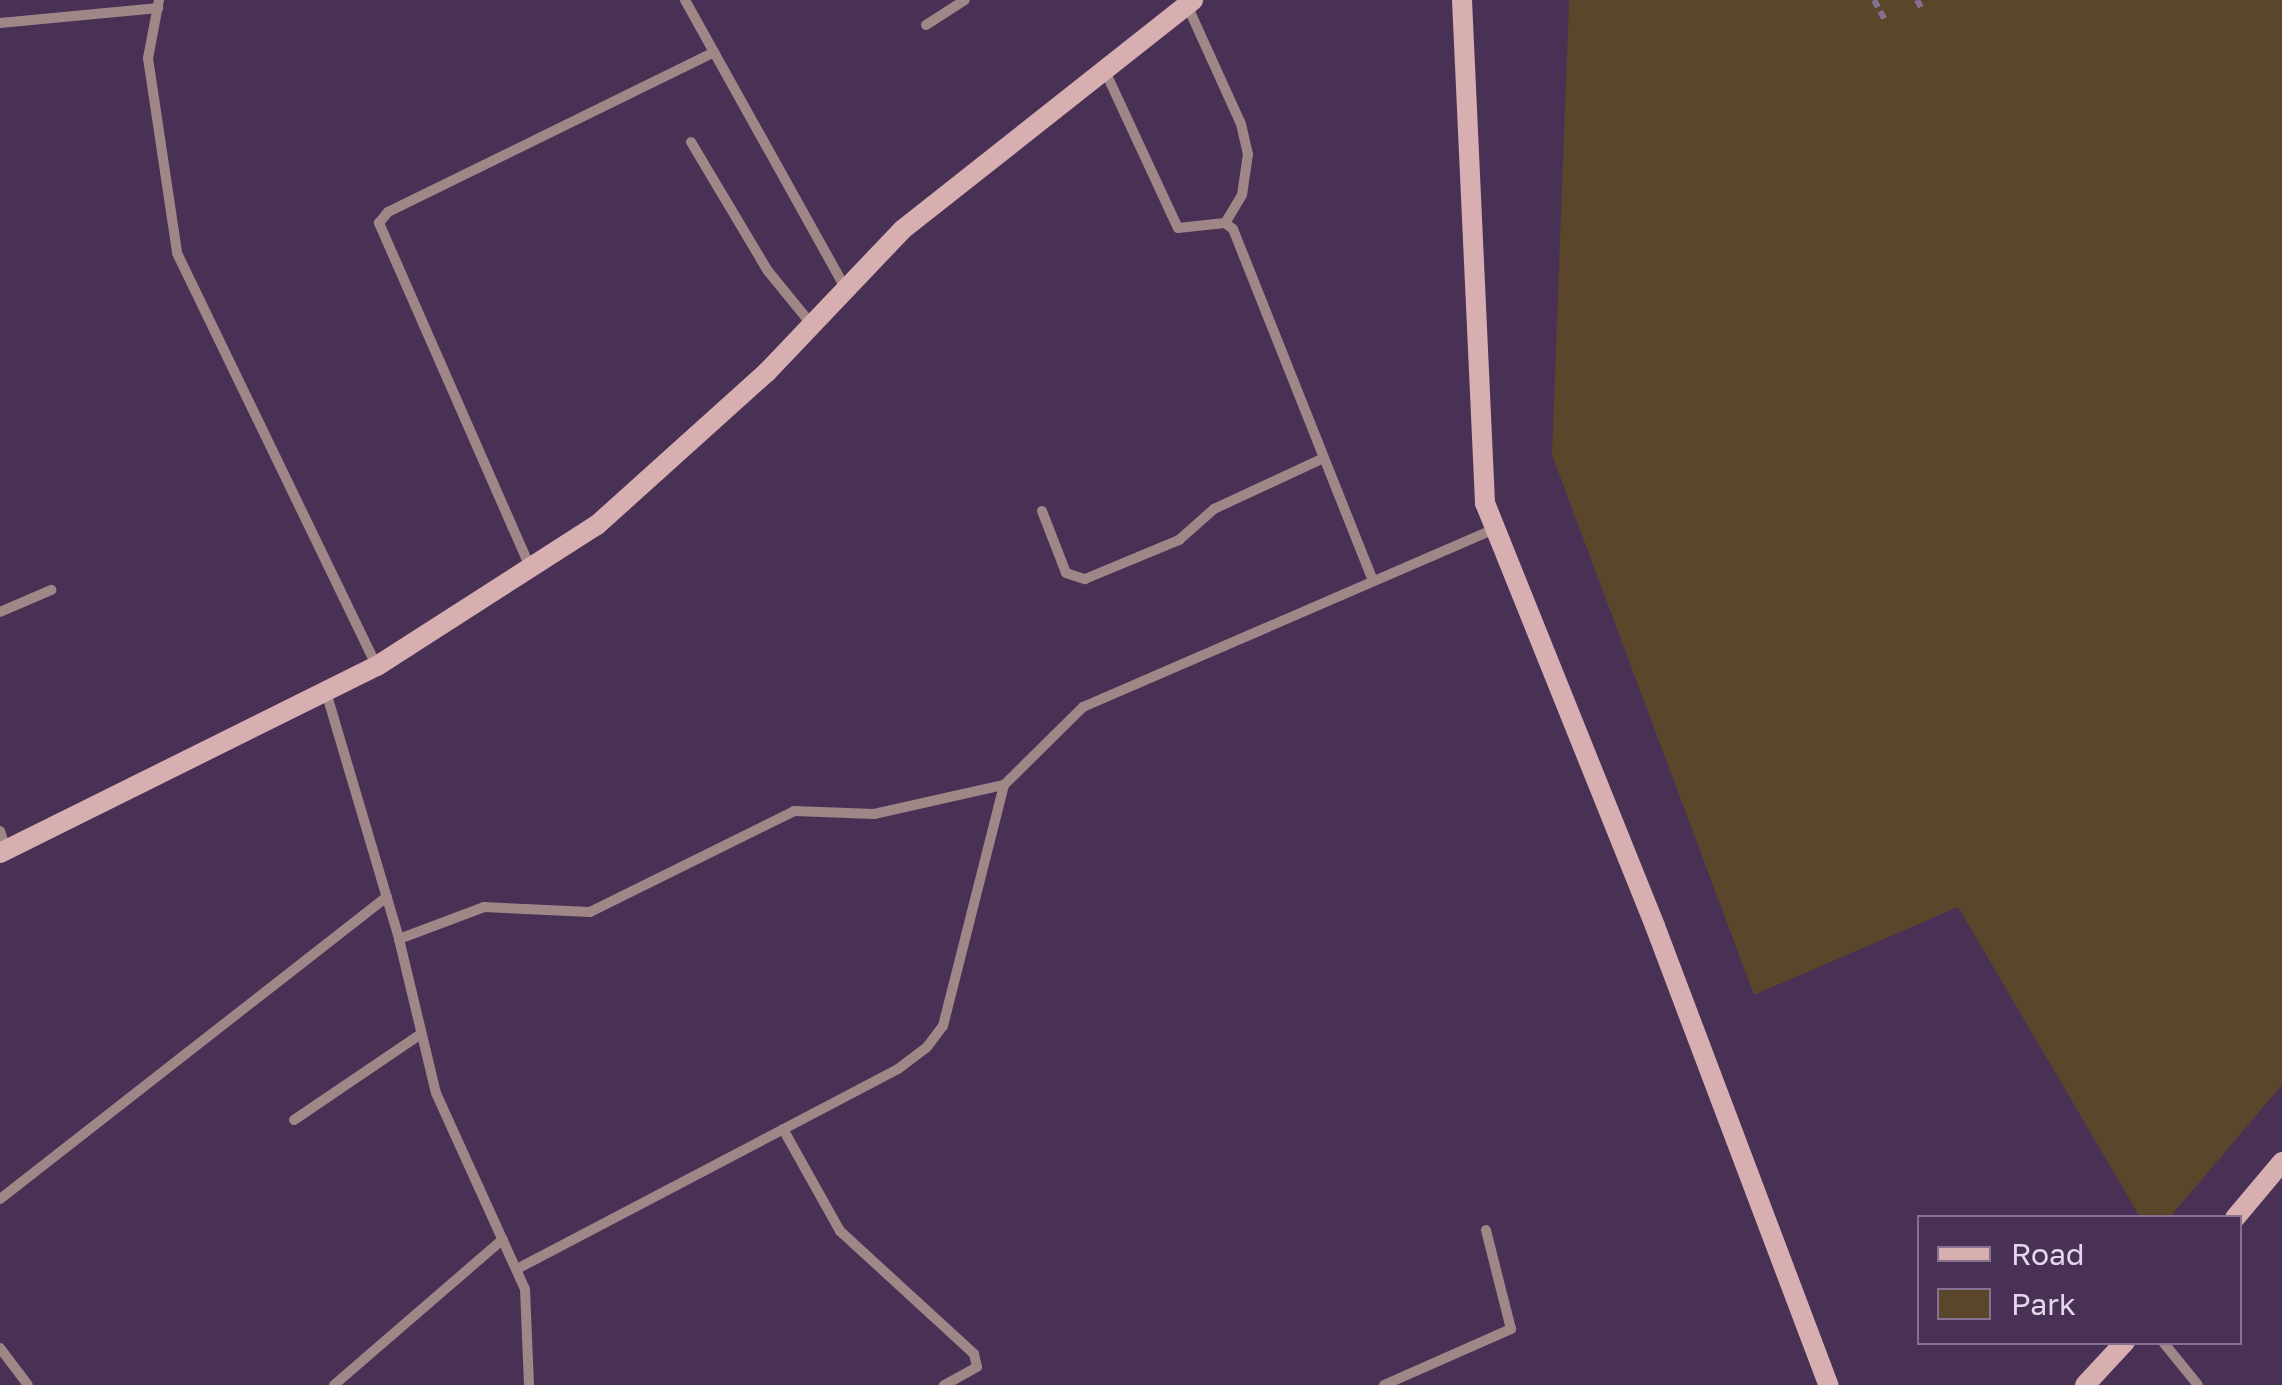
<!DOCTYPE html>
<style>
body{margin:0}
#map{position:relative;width:2282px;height:1385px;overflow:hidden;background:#493055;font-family:"Golos Text",sans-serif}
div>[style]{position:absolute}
.green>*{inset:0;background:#5a462a}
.path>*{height:6px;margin-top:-3px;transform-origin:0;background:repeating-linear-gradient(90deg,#85708f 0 8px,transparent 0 13px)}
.street>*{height:10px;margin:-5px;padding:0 5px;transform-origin:5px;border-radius:5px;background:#9f8687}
.secondary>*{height:20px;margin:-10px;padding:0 10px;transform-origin:10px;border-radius:10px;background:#d8afb1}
span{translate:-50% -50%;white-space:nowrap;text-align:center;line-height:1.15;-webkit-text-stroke:8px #493055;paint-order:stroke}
.legend{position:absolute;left:1917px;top:1215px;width:325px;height:130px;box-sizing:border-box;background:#493055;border:2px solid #877292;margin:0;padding:12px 18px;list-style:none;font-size:30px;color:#e5d6ed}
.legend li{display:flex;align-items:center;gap:20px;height:50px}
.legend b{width:50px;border:2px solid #877292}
</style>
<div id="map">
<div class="green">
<div style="clip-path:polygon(1569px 0,2282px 0,2282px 1085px,2170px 1217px,2140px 1217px,1958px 907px,1754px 995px,1552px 455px)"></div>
</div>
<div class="path">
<div style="left:1874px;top:0;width:25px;rotate:61deg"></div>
<div style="left:1917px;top:0;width:10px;rotate:61deg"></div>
</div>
<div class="street">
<div style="left:159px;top:0;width:59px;rotate:100.7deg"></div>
<div style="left:148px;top:58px;width:197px;rotate:81.5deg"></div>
<div style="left:177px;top:253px;width:459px;rotate:64.2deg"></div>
<div style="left:685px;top:0;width:329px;rotate:60.9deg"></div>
<div style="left:1187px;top:5px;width:131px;rotate:65.6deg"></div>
<div style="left:1241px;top:124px;width:31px;rotate:77deg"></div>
<div style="left:1248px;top:154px;width:41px;rotate:98.3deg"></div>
<div style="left:1242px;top:195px;width:33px;rotate:121deg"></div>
<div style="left:0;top:23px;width:159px;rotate:-5.4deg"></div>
<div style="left:926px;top:25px;width:46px;rotate:-32.7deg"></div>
<div style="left:1105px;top:71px;width:173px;rotate:65.1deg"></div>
<div style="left:1178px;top:228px;width:47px;rotate:-6.1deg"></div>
<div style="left:1225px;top:223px;width:10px;rotate:37deg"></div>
<div style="left:1233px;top:229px;width:379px;rotate:68.3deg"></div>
<div style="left:691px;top:142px;width:150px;rotate:59.2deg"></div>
<div style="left:768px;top:271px;width:70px;rotate:50.8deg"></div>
<div style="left:1042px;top:511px;width:66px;rotate:68.8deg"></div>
<div style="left:1066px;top:573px;width:20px;rotate:18deg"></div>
<div style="left:1085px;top:579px;width:102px;rotate:-22.5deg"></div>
<div style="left:1179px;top:540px;width:47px;rotate:-41.5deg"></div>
<div style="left:1214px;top:509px;width:121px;rotate:-24.9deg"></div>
<div style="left:530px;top:567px;width:376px;rotate:-113.7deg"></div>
<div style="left:379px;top:223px;width:14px;rotate:-51deg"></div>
<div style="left:388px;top:212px;width:363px;rotate:-26.1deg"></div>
<div style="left:0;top:612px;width:56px;rotate:-23.3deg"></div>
<div style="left:326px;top:692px;width:258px;rotate:73.5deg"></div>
<div style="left:399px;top:939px;width:158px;rotate:76.5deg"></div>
<div style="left:436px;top:1093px;width:215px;rotate:65.6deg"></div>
<div style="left:525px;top:1289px;width:96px;rotate:87.6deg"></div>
<div style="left:0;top:831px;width:19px;rotate:72deg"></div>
<div style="left:399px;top:939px;width:91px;rotate:-20.6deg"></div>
<div style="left:484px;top:907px;width:106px;rotate:2.7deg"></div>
<div style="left:590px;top:912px;width:228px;rotate:-26.3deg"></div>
<div style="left:794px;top:811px;width:80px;rotate:2.1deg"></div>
<div style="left:874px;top:814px;width:133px;rotate:-12.6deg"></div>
<div style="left:1004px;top:785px;width:111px;rotate:-44.6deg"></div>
<div style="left:1083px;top:707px;width:448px;rotate:-23.4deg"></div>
<div style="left:294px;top:1120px;width:153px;rotate:-34.1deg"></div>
<div style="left:783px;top:1129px;width:117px;rotate:60.8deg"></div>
<div style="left:840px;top:1231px;width:182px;rotate:42.5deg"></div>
<div style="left:974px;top:1354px;width:13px;rotate:77deg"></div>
<div style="left:977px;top:1367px;width:38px;rotate:151deg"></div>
<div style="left:0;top:1199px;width:491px;rotate:-38deg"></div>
<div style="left:517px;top:1269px;width:430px;rotate:-27.7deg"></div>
<div style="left:898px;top:1069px;width:36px;rotate:-37deg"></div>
<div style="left:927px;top:1047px;width:26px;rotate:-53deg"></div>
<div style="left:943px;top:1026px;width:249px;rotate:-75.8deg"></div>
<div style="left:2163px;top:1342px;width:55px;rotate:50.9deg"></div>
<div style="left:0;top:1348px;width:46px;rotate:52.9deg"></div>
<div style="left:334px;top:1385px;width:223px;rotate:-40.8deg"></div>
<div style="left:1384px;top:1385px;width:139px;rotate:-23.8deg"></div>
<div style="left:1511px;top:1329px;width:102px;rotate:-104.2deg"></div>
</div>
<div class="secondary">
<div style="left:1462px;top:0;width:504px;rotate:87.38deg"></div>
<div style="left:1485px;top:503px;width:456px;rotate:68.1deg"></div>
<div style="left:1655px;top:926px;width:491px;rotate:69.3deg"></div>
<div style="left:0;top:853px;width:421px;rotate:-26.4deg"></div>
<div style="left:377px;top:666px;width:261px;rotate:-32.7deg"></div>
<div style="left:597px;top:525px;width:227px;rotate:-42deg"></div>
<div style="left:766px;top:373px;width:197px;rotate:-46.4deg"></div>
<div style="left:902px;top:230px;width:371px;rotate:-38.3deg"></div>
<div style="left:2235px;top:1218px;width:73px;rotate:-50deg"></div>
<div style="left:2085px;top:1385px;width:59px;rotate:-47.1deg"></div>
</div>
<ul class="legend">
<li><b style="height:12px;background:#d8afb1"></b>Road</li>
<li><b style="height:28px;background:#5a462a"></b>Park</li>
</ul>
</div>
